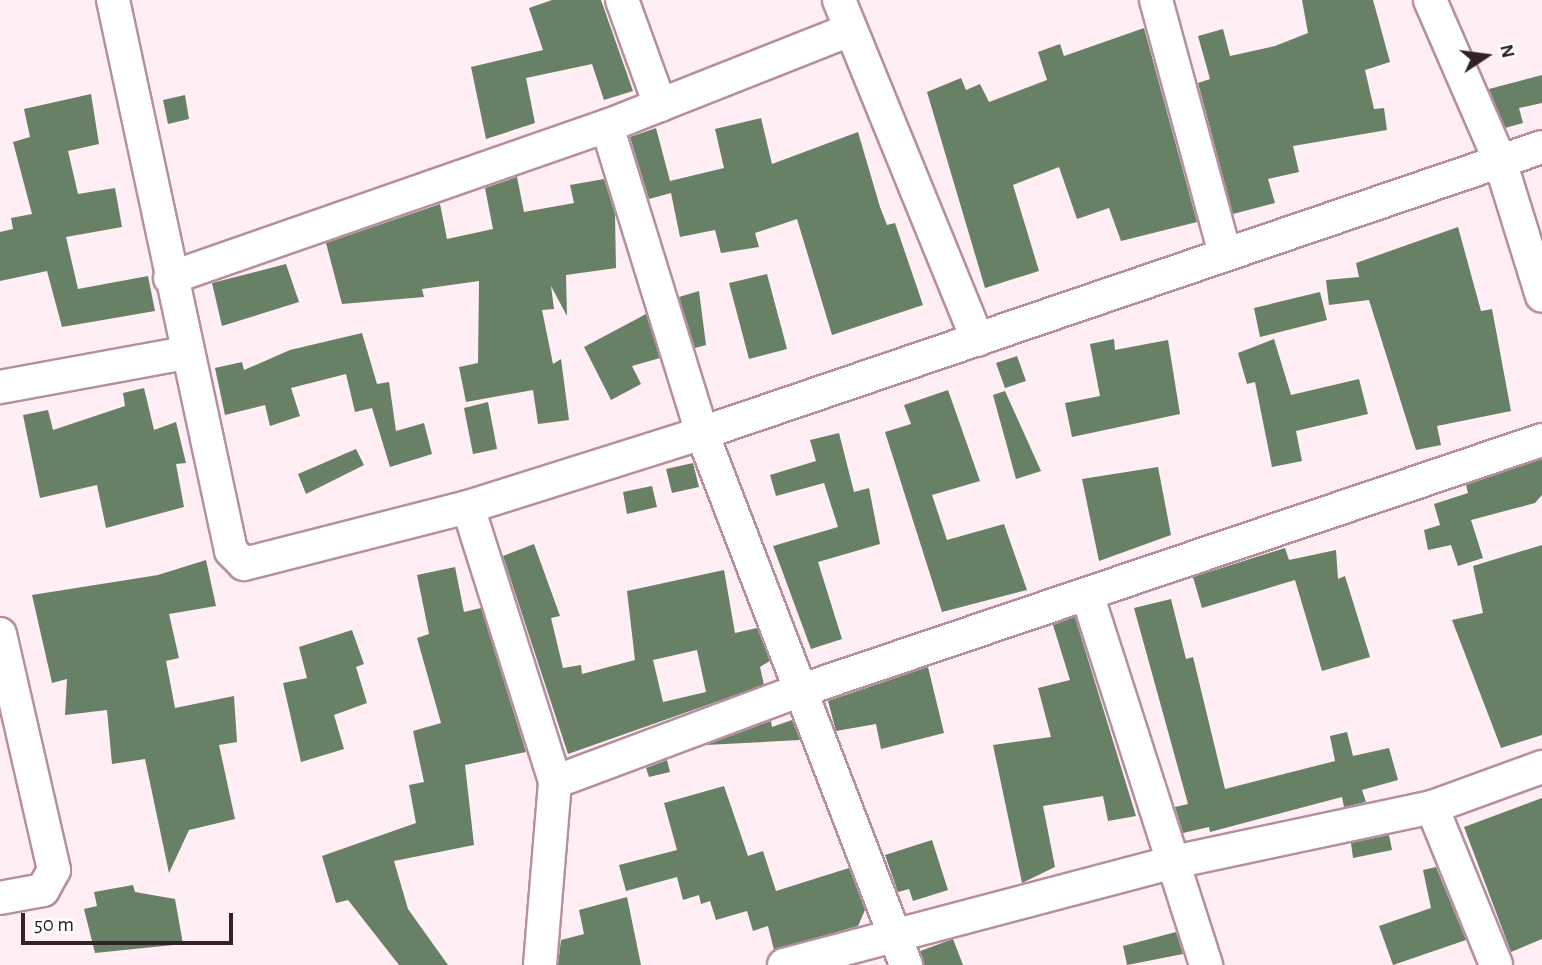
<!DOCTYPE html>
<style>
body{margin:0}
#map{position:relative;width:1542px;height:965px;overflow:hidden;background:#ffeef4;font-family:"Alegreya Sans",sans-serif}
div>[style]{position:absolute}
.building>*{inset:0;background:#688066}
.roads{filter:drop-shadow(2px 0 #b58f9e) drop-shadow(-2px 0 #b58f9e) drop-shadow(0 2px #b58f9e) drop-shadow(0 -2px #b58f9e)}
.street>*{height:32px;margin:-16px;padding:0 16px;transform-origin:16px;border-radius:16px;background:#fff}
span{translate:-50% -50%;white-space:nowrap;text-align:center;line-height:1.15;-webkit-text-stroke:5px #fff;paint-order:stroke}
.north{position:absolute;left:1451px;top:21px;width:70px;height:70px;-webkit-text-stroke:5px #fff;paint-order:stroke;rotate:77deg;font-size:19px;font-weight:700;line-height:28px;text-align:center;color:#312228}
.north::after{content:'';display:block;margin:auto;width:24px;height:32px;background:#312228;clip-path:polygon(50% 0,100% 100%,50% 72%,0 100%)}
.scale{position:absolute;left:21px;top:913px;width:212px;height:32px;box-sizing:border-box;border:4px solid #312228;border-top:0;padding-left:9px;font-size:21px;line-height:24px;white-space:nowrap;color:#312228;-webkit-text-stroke:5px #fff;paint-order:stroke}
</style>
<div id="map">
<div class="building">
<div style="clip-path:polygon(552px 0,601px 0,633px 91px,604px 100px,592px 64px,526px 78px,535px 123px,486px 139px,471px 67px,543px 50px,529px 8px)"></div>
<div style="clip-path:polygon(1302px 0,1373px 0,1390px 62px,1365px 70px,1374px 109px,1384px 108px,1387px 130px,1293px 146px,1299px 172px,1268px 179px,1275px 203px,1233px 214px,1198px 83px,1210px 79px,1198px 36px,1223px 29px,1230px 56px,1275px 46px,1308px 33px)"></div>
<div style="clip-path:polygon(1144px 28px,1197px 222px,1121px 241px,1109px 208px,1077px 219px,1059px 167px,1013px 185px,1039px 271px,985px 288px,927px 92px,961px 78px,966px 90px,980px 84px,989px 102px,1047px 80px,1038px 52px,1060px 44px,1064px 56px)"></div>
<div style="clip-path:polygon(1542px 75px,1542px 103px,1519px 108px,1523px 123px,1505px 128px,1489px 89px)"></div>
<div style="clip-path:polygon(91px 94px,99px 144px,68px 151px,78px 194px,115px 188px,122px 227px,66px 237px,78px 289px,148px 276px,155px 311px,62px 327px,47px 271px,0 281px,0 232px,13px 229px,11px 218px,32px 214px,13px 142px,30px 137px,24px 109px)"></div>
<div style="clip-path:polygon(185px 95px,189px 119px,168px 124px,163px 100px)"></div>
<div style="clip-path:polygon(761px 118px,772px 164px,858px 132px,880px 207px,887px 225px,895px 223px,923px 305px,832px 335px,797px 219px,755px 233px,759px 247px,721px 253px,715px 230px,680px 237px,671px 193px,649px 199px,630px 137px,656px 128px,670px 181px,724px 168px,715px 129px)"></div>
<div style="clip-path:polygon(517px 177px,524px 212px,574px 203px,570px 185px,604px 179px,615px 214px,616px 268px,566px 275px,567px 316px,551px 286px,554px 309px,542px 310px,553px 364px,561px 359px,569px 420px,538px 424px,533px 390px,466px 402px,459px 367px,478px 363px,479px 281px,422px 289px,424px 297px,342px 304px,326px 243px,440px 204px,447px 239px,493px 229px,485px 188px)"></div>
<div style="clip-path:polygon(1458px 227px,1481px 311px,1492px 309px,1511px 411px,1437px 426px,1441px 445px,1416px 450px,1369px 300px,1329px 305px,1326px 280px,1359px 277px,1356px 263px)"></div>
<div style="clip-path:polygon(286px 264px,299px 302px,222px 326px,212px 283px)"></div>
<div style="clip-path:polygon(767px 274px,787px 349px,749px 359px,729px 283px)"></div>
<div style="clip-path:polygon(699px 291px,706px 345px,695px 348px,679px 297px)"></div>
<div style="clip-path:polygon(1320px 292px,1327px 320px,1260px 337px,1254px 308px)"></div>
<div style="clip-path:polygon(646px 314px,660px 358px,632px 366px,641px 384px,611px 400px,584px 347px)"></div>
<div style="clip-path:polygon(362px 333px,377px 384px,389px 382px,396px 431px,424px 423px,432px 454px,390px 467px,372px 408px,355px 412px,346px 374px,291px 388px,300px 416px,270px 426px,265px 405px,225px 415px,215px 368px,242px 362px,244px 370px,290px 350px)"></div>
<div style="clip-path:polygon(1114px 339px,1115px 350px,1168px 340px,1180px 414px,1072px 437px,1065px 403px,1100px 396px,1090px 344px)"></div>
<div style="clip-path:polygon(1274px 339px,1291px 395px,1359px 379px,1368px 414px,1296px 431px,1302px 461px,1272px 467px,1255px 382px,1247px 384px,1238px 353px)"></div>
<div style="clip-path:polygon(1017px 356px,1026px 381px,1005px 388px,996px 363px)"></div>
<div style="clip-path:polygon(144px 388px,154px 430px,176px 422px,186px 463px,176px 464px,184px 507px,106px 528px,97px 485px,40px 498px,23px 415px,48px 410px,53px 430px,125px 406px,123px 393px)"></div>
<div style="clip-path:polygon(948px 390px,980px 481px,932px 495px,947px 540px,1004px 524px,1027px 590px,942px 612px,885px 432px,911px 424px,904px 405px)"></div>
<div style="clip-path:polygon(1005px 391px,1041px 471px,1016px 479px,993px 395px)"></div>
<div style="clip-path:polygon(488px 402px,497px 449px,473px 454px,464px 408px)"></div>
<div style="clip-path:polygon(839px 433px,854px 492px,869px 488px,880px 544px,818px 562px,842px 639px,811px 649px,773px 546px,838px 527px,824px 483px,776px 496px,770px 475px,816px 461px,810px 440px)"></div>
<div style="clip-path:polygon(356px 449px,364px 465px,306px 494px,298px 474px)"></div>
<div style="clip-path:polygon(1542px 459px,1542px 495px,1535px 503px,1471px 520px,1483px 558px,1458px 566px,1451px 545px,1428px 550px,1424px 530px,1440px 525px,1434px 504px,1468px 493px,1466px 485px)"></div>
<div style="clip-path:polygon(693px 463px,699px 487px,672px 493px,666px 469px)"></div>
<div style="clip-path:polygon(1158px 467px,1171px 535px,1099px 561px,1082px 479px)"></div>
<div style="clip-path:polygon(652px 486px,657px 507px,627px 514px,623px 492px)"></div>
<div style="clip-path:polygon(evenodd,534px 544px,560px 616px,551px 618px,563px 668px,581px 665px,582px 674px,635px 660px,627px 591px,724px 570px,735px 633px,757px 628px,770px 661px,760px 667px,764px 685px,568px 754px,503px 556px,534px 544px,697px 650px,706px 692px,663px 702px,653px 660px,697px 650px)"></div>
<div style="clip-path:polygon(1542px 545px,1542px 735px,1501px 748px,1452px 620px,1483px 613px,1473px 566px)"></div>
<div style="clip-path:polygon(1285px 548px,1289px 560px,1336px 550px,1338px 579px,1345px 576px,1370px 657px,1322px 671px,1295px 580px,1202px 608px,1193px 577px)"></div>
<div style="clip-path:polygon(206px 560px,216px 606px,169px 614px,179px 658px,166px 661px,175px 708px,234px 696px,237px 742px,219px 745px,235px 819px,189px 830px,169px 873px,145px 759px,112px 764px,107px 710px,65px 715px,67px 679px,52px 683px,32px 595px,158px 575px)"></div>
<div style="clip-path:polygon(455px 567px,464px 612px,481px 608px,526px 752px,465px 765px,474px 845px,394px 861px,408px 909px,448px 965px,399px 965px,348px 900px,336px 903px,322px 856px,416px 823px,409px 785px,424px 782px,413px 731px,441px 723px,417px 638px,429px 634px,417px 575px)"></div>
<div style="clip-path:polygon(1171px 599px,1186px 659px,1193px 657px,1225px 789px,1335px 761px,1330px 736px,1347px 732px,1353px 756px,1389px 748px,1398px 780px,1362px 790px,1366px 802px,1344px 807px,1342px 797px,1210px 832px,1209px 827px,1183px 833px,1175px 807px,1188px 804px,1134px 608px)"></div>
<div style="clip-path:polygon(1075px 617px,1136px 816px,1108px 821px,1103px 796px,1043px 806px,1055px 867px,1022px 883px,993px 745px,1051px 737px,1038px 688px,1070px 680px,1053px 625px)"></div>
<div style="clip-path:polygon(352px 630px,364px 664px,356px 667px,367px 703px,334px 715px,344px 749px,301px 762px,283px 683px,307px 678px,299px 647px)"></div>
<div style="clip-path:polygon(928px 667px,944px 733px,881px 749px,876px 724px,836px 731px,828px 701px)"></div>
<div style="clip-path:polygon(792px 720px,800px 740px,706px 745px,771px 721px,772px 727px)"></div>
<div style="clip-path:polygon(667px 760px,670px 772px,649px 777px,646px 768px)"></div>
<div style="clip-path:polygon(724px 786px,748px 856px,763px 851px,776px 891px,849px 868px,865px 910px,858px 926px,774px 950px,768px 926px,753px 931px,747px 911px,716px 920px,710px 901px,701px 904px,699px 895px,683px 900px,677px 877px,626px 891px,619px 865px,677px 850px,664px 803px)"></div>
<div style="clip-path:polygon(1542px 798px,1542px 939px,1511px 952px,1464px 827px)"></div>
<div style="clip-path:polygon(1389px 835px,1392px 850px,1353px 858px,1351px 843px)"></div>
<div style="clip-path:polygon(932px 840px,948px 890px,913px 901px,909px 889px,898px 892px,885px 855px)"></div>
<div style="clip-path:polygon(1436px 867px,1466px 940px,1393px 965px,1379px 926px,1431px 908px,1423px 870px)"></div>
<div style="clip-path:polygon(133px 885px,135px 892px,175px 899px,183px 944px,95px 953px,84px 909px,97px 906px,94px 892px)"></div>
<div style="clip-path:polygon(627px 897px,641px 965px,558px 965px,561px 940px,584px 934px,579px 910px)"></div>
<div style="clip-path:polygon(1176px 932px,1183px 954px,1127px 965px,1123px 946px)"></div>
<div style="clip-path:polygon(953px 939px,963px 965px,924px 965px,920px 951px)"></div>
</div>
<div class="roads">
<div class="street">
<div style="left:113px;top:0;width:563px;rotate:77.91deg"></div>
<div style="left:231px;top:551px;width:18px;rotate:45deg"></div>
<div style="left:244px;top:564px;width:231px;rotate:-14.3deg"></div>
<div style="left:468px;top:507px;width:245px;rotate:-17.5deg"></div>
<div style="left:702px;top:433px;width:887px;rotate:-18.8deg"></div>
<div style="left:622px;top:0;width:112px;rotate:70.1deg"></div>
<div style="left:839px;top:0;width:367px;rotate:67.8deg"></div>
<div style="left:1156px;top:0;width:259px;rotate:74.8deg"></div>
<div style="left:1430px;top:0;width:176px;rotate:66.5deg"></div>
<div style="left:1500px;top:161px;width:141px;rotate:72.7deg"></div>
<div style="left:607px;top:126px;width:321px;rotate:72.8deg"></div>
<div style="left:702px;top:433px;width:570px;rotate:69.02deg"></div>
<div style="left:170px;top:278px;width:463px;rotate:-19.2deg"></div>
<div style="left:607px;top:126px;width:261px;rotate:-21.6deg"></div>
<div style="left:0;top:387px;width:189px;rotate:-10.4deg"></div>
<div style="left:468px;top:507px;width:288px;rotate:72.4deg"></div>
<div style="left:555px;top:782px;width:184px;rotate:94.7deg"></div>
<div style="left:1087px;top:594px;width:390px;rotate:72.2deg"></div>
<div style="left:0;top:634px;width:242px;rotate:77.1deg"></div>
<div style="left:54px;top:870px;width:23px;rotate:119deg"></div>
<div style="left:43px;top:890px;width:44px;rotate:169.5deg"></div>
<div style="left:555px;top:782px;width:260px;rotate:-20.5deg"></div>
<div style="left:799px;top:691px;width:784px;rotate:-18.67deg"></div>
<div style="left:1432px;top:807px;width:170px;rotate:67.9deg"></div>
<div style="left:784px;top:965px;width:398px;rotate:-14.8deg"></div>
<div style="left:1169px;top:863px;width:269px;rotate:-12deg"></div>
<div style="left:1432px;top:807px;width:117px;rotate:-20deg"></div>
</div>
</div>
<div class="north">N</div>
<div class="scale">50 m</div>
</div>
